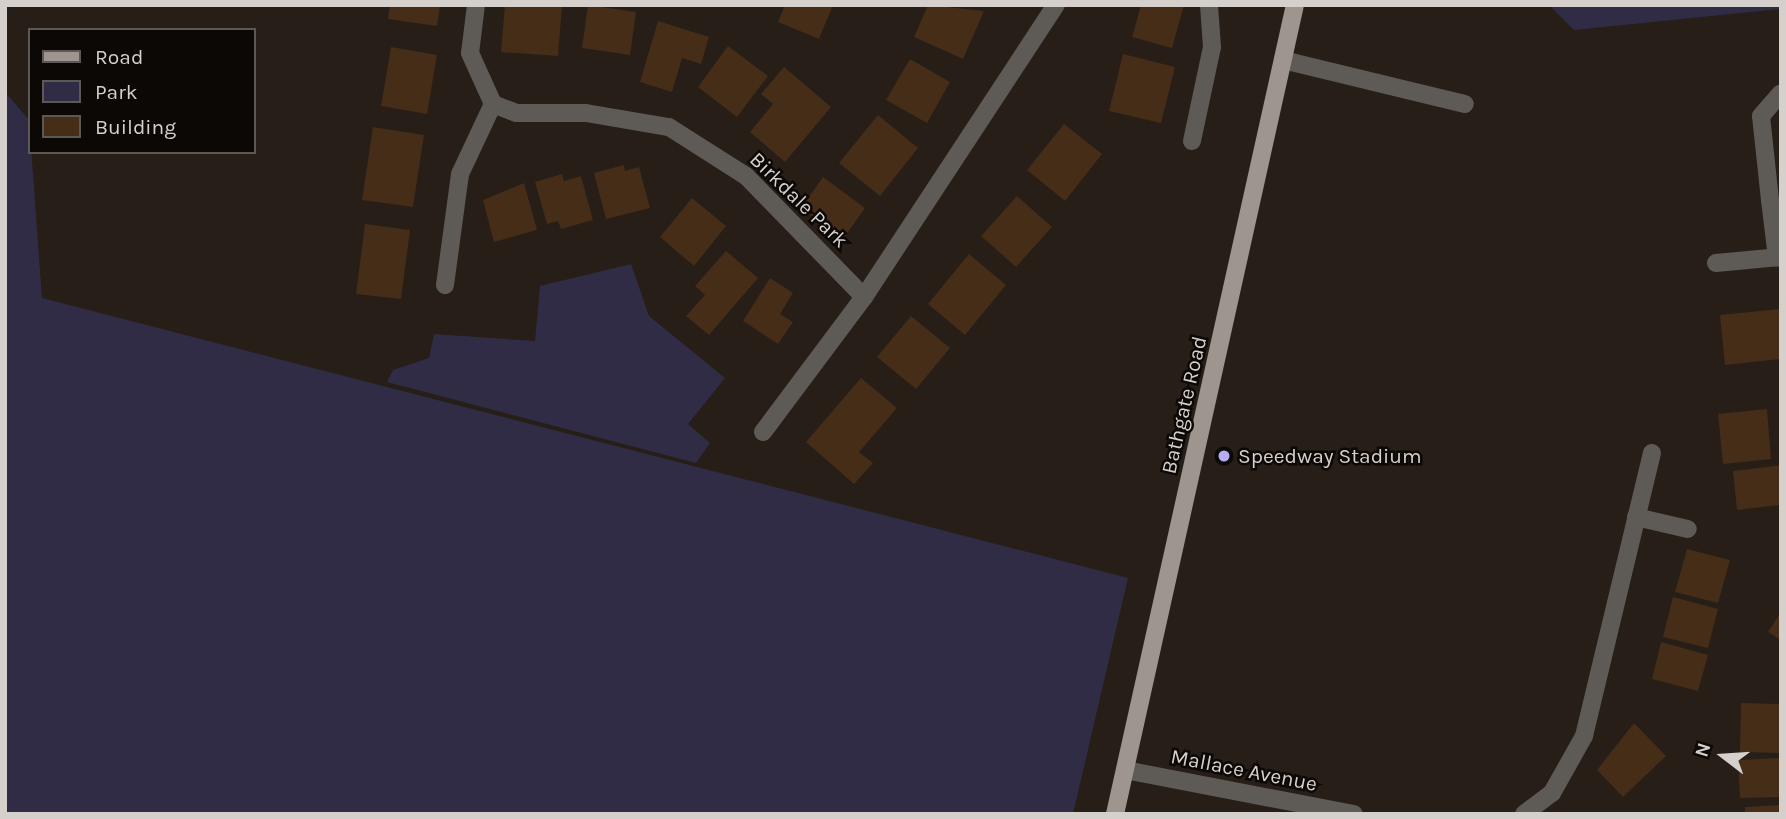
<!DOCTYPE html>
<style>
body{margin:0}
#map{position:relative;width:1786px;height:819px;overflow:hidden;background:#261e17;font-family:Karla,sans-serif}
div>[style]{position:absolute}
.green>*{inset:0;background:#302c46}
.building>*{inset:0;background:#452d18}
.lane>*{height:18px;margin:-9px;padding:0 9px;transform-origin:9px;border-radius:9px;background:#5e5a56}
.street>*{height:18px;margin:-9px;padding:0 9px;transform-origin:9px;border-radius:9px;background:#5e5a56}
.primary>*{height:18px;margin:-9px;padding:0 9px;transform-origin:9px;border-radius:9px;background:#9d958e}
.dots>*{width:19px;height:19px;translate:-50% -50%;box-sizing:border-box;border:4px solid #0c0806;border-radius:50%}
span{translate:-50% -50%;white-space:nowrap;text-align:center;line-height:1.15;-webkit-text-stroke:5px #0c0806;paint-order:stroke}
.street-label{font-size:21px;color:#d6d0cc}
.poi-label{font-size:21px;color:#d6d0cc}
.left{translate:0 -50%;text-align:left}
.frame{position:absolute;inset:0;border:7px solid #d6d0cc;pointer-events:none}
.legend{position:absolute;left:28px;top:28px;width:228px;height:126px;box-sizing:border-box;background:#0c0806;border:2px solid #5d5855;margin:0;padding:9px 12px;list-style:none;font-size:21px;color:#d6d0cc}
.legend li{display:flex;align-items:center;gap:14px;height:35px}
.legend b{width:35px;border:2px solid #5d5855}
.north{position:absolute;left:1688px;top:721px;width:70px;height:70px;-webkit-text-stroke:5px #0c0806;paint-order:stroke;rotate:287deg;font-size:19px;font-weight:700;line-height:28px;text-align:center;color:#d6d0cc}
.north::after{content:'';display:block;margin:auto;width:24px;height:32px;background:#d6d0cc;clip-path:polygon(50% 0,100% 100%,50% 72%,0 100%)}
</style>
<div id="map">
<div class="green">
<div style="clip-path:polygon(1549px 5px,1781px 5px,1781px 9px,1574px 30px)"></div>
<div style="clip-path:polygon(5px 92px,29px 120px,42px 298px,1128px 578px,1073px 814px,5px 814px)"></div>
<div style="clip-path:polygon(631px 264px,649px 316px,725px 378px,688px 424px,710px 443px,696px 463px,387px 382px,393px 370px,429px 358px,434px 334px,535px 341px,540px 286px)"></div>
</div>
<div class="building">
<div style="clip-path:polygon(390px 5px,440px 5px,437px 26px,388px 19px)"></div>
<div style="clip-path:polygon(505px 5px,562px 5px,558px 56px,501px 52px)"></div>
<div style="clip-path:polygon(588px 5px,636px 12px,630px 55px,582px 48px)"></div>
<div style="clip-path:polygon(785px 5px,833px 5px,819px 39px,778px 22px)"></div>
<div style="clip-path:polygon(928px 5px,984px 11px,963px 59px,914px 37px)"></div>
<div style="clip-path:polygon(1141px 5px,1184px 5px,1172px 48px,1132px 37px)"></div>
<div style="clip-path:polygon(658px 21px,709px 37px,701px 64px,682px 58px,672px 92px,640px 82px)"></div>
<div style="clip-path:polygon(728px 46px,768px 76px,737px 117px,698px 87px)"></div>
<div style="clip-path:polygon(391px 47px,437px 55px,427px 114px,381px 106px)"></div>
<div style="clip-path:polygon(1123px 54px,1175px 67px,1161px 123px,1109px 111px)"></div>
<div style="clip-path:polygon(910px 59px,950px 82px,927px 123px,886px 100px)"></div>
<div style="clip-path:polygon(784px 67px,831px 107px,785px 162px,750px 132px,773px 104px,761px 94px)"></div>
<div style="clip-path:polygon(878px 115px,918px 148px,880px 196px,839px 163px)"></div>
<div style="clip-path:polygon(1064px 124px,1102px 154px,1065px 201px,1027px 170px)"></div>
<div style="clip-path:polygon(373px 127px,424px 135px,413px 207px,362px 200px)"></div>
<div style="clip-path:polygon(624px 165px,625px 171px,639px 167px,650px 208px,606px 219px,594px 173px)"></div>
<div style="clip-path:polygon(562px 174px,564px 181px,581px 176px,593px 220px,561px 229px,558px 221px,547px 224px,535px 182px)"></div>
<div style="clip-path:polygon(823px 177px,865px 208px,843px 239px,801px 208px)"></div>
<div style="clip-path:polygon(524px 183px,537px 230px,494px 242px,483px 200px)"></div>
<div style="clip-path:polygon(1017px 196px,1052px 227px,1016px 267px,981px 236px)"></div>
<div style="clip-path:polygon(692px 198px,726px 226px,694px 266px,660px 237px)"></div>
<div style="clip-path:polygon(365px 224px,410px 230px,401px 299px,356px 294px)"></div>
<div style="clip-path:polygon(726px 251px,758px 278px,709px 335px,686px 316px,705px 295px,695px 286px)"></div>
<div style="clip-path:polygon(969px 254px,1006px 285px,965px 335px,928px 304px)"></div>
<div style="clip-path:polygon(770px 278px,793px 293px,780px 314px,793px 322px,778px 344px,743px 321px)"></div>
<div style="clip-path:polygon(1781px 309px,1781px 359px,1725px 365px,1720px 315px)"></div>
<div style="clip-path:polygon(911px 316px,950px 348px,916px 389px,877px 357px)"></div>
<div style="clip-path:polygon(861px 378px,897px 408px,859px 452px,873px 463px,854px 484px,806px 442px)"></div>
<div style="clip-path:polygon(1767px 409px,1771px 459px,1723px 464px,1718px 414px)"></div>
<div style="clip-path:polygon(1781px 465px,1781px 505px,1737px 510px,1733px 471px)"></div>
<div style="clip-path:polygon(1687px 549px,1730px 560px,1718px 603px,1675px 592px)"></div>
<div style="clip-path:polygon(1673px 597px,1718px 609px,1708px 648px,1663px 637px)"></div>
<div style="clip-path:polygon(1781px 612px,1781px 640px,1768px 632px)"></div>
<div style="clip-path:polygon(1661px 642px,1708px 655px,1698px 691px,1652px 679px)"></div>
<div style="clip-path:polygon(1741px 703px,1781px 704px,1781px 753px,1740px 752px)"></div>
<div style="clip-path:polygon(1634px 723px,1666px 756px,1623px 797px,1597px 770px)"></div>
<div style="clip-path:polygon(1781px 758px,1781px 797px,1740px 798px,1738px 760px)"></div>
<div style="clip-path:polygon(1781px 805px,1781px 814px,1745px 814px,1745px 807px)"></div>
</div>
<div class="lane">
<div style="left:1283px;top:60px;width:187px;rotate:13.6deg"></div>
<div style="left:1770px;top:200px;width:84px;rotate:-96.1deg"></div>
<div style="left:1761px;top:116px;width:30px;rotate:-49deg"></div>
</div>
<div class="street">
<div style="left:476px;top:5px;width:48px;rotate:97.1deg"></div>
<div style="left:470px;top:53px;width:56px;rotate:65.7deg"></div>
<div style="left:493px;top:104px;width:25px;rotate:21deg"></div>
<div style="left:516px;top:113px;width:70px"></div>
<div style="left:586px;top:113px;width:84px;rotate:9.6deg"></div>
<div style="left:669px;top:127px;width:91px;rotate:32.5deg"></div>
<div style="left:746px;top:176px;width:169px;rotate:45.7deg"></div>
<div style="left:1192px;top:141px;width:96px;rotate:-78deg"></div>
<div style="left:1212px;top:47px;width:42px;rotate:-94.1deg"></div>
<div style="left:1770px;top:200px;width:58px;rotate:83.1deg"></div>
<div style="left:1716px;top:263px;width:65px;rotate:-5.3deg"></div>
<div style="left:445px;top:285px;width:112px;rotate:-82.3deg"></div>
<div style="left:460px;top:174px;width:77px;rotate:-64.8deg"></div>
<div style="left:763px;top:432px;width:169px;rotate:-53.2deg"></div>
<div style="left:864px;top:297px;width:349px;rotate:-56.7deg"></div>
<div style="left:1636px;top:517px;width:53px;rotate:13deg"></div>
<div style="left:1125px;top:770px;width:233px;rotate:10.9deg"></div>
<div style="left:1524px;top:814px;width:35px;rotate:-37deg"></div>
<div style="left:1552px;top:793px;width:65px;rotate:-60.7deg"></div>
<div style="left:1584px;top:736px;width:291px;rotate:-76.5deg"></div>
</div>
<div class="primary">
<div style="left:1115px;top:814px;width:829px;rotate:-77.46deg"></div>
</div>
<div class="dots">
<div style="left:1224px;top:456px;background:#b7abf8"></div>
</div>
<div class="street-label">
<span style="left:799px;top:200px;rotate:44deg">Birkdale Park</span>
<span style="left:1184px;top:405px;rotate:-77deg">Bathgate Road</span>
<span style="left:1244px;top:770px;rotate:11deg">Mallace Avenue</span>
</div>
<div class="poi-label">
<span class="left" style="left:1238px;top:456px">Speedway Stadium</span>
</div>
<div class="frame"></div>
<ul class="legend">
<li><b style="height:9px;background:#9d958e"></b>Road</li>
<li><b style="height:19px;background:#302c46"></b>Park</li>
<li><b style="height:19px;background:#452d18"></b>Building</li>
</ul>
<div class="north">N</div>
</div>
